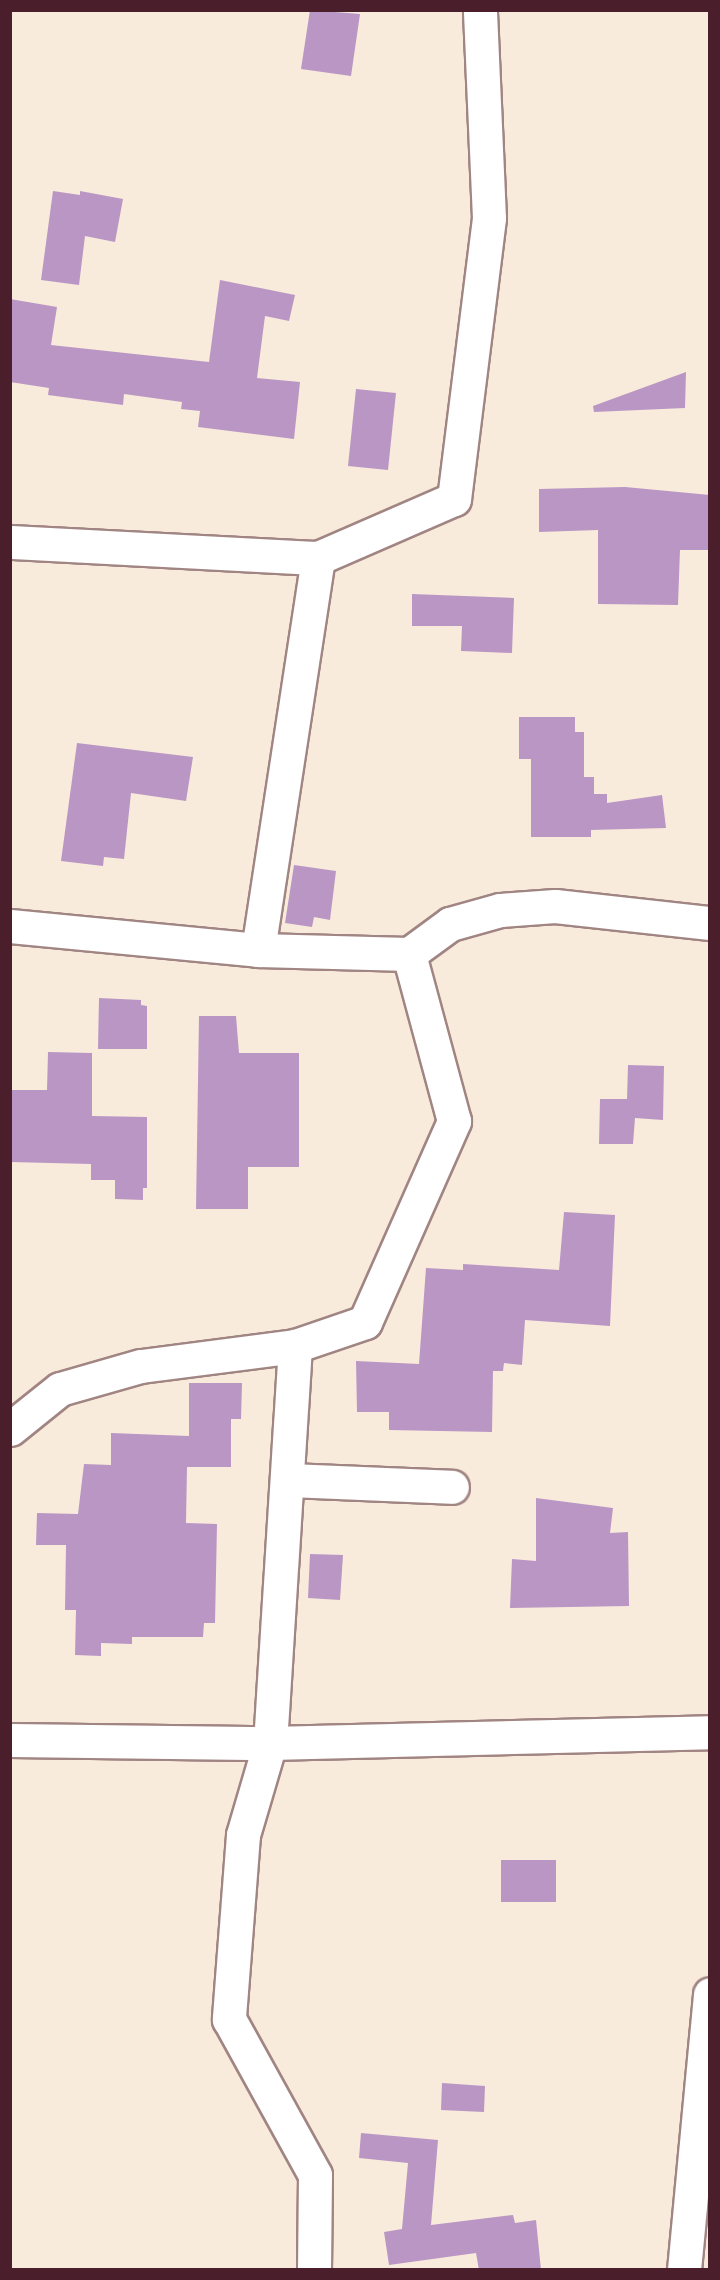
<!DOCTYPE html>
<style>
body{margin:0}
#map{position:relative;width:720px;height:2280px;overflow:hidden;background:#f8ebdb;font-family:"IM FELL English",serif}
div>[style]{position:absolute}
.building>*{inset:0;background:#ba96c5}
.roads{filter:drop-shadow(2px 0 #a18583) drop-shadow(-2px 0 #a18583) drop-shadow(0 2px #a18583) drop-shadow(0 -2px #a18583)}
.minor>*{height:33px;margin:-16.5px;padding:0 16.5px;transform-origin:16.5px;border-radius:16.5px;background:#fff}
span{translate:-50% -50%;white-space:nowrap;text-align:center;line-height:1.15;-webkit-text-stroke:4.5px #fff;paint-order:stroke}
.frame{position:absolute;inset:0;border:12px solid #4a1f2b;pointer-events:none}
</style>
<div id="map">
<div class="building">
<div style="clip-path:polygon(310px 10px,360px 14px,351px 76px,301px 69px)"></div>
<div style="clip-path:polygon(53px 191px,80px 195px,80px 191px,123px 199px,115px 242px,85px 236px,79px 285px,41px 280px)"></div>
<div style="clip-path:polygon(220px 280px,295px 295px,289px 321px,265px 316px,257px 378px,300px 382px,294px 439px,198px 427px,200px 411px,181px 409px,182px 402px,124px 394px,123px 405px,48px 395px,49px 388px,10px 382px,10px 299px,57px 307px,51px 345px,209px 362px)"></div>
<div style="clip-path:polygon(686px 372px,685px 408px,594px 412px,593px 406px)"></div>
<div style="clip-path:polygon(356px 389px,396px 393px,388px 470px,348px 466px)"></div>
<div style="clip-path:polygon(625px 487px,710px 495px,710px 550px,680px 550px,678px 605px,598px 604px,598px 530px,539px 532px,539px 489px)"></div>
<div style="clip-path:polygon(412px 594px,514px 598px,512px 653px,461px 651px,462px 626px,412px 626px)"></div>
<div style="clip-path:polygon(519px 717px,575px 717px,575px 732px,584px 732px,584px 777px,594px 777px,594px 794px,607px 794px,607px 803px,662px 795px,666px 828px,591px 830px,591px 837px,531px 837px,531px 759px,519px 759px)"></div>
<div style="clip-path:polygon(77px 743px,193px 757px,186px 801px,131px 793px,124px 859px,104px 857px,103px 866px,61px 861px)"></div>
<div style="clip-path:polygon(294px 865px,336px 871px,330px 920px,314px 917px,312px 927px,285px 923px)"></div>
<div style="clip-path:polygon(99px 998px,141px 1000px,141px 1005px,147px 1006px,147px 1049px,98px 1049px)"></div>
<div style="clip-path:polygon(199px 1016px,236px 1016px,239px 1053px,299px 1053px,299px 1167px,248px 1167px,248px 1209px,196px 1209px)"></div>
<div style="clip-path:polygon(48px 1052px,92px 1053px,92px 1116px,147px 1117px,147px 1188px,143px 1188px,143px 1200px,115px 1199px,115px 1180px,91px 1180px,91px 1164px,10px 1162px,10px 1090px,47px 1090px)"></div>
<div style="clip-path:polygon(628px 1065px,664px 1066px,663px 1120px,635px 1118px,633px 1144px,599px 1144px,600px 1099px,627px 1099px)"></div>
<div style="clip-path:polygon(564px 1212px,615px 1215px,610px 1326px,525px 1320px,522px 1365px,504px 1363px,503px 1371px,493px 1371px,492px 1432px,389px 1430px,389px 1412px,357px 1412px,356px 1361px,419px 1364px,426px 1268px,463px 1270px,463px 1264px,559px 1270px)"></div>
<div style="clip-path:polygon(189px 1383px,242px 1383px,241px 1419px,231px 1419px,231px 1467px,187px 1467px,186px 1523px,217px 1524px,215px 1623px,204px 1623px,203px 1637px,132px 1637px,132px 1644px,101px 1643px,101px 1656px,75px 1655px,76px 1610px,65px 1610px,66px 1545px,36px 1545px,37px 1513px,78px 1514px,84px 1464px,111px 1465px,111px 1433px,189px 1436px)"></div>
<div style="clip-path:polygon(536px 1498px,613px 1508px,610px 1533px,628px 1532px,629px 1606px,510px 1608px,512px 1559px,536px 1561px)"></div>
<div style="clip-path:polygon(310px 1554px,343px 1555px,340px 1600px,308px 1598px)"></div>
<div style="clip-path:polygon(501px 1860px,556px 1860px,556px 1902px,501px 1902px)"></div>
<div style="clip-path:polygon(442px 2083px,485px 2086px,484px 2112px,441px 2110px)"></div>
<div style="clip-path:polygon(361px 2133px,438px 2140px,431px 2225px,513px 2215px,515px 2223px,536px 2220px,541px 2270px,479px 2270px,476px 2253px,389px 2265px,384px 2232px,402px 2229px,408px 2163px,359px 2158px)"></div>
</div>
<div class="roads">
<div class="minor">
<div style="left:10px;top:542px;width:308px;rotate:3deg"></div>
<div style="left:10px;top:926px;width:249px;rotate:5.5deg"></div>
<div style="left:258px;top:950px;width:151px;rotate:1.5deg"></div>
<div style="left:409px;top:954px;width:51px;rotate:-36.2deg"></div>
<div style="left:450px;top:924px;width:52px;rotate:-15.6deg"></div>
<div style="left:500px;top:910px;width:55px;rotate:-4.2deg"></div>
<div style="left:555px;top:906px;width:156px;rotate:6.3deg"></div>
<div style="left:258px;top:950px;width:397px;rotate:-81.3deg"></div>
<div style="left:318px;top:558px;width:148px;rotate:-23.5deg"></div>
<div style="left:454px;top:499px;width:283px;rotate:-82.9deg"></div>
<div style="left:489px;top:218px;width:208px;rotate:-92.5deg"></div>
<div style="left:295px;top:1346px;width:398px;rotate:93.6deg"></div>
<div style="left:270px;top:1743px;width:96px;rotate:106.4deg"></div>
<div style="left:243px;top:1835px;width:185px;rotate:94.4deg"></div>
<div style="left:229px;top:2019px;width:178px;rotate:61.1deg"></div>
<div style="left:315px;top:2175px;width:95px;rotate:90.6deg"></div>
<div style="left:10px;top:1429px;width:64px;rotate:-38.7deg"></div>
<div style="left:60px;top:1389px;width:84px;rotate:-15.9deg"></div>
<div style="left:141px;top:1366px;width:155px;rotate:-7.4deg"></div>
<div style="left:295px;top:1346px;width:74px;rotate:-18.9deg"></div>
<div style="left:365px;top:1322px;width:220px;rotate:-66.1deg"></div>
<div style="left:454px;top:1121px;width:173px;rotate:-105.1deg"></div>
<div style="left:288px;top:1480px;width:164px;rotate:2.4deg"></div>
<div style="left:10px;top:1740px;width:260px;rotate:0.7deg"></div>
<div style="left:270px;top:1743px;width:440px;rotate:-1.4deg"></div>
<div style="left:684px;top:2270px;width:277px;rotate:-84.6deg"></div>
</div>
</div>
<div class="frame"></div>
</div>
